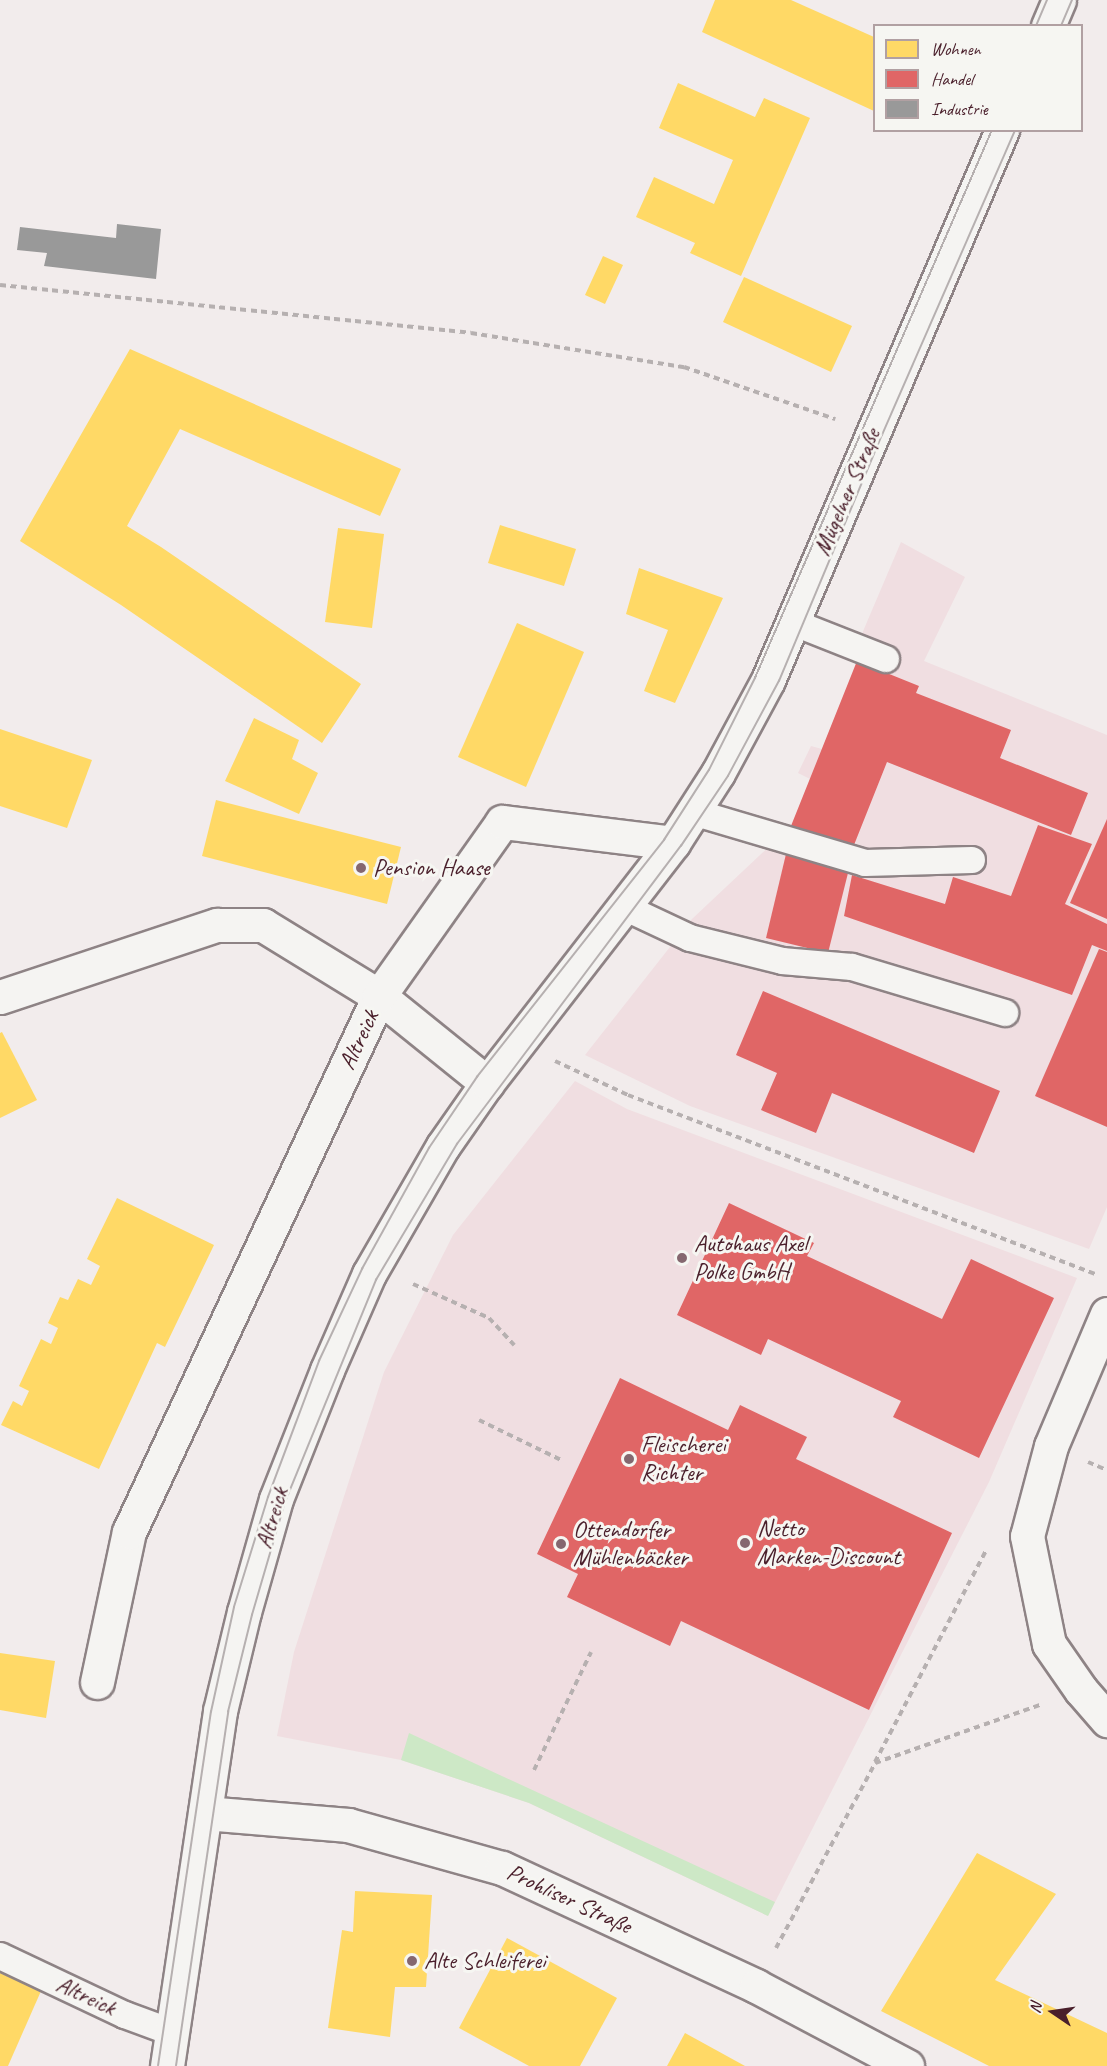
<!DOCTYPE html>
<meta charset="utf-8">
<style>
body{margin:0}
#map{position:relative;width:1107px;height:2066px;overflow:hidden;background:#f2ecec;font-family:Caveat,sans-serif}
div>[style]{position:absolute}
.built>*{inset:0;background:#f0dee1}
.green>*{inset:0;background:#cde8c6}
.homes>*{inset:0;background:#ffd966}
.shops>*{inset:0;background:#e06666}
.industry>*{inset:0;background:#999}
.path>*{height:4px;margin-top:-2px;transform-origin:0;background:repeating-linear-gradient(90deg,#b6b0b0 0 6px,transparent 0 10.5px)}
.roads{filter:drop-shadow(2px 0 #8e8385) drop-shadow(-2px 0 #8e8385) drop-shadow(0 2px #8e8385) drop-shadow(0 -2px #8e8385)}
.service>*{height:26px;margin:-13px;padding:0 13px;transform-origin:13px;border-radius:13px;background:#f5f4f2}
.minor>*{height:33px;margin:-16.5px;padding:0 16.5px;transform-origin:16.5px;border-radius:16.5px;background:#f5f4f2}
.tertiary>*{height:33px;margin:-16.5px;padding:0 16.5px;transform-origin:16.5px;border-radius:16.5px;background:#f5f4f2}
.tram>*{height:1.5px;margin:-0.75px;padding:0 0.75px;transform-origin:0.75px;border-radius:0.75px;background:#b6b0b0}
.dots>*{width:16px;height:16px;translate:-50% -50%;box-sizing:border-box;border:3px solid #f6f6f2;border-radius:50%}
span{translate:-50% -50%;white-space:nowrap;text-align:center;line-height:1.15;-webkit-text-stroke:6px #f6f6f2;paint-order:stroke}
.street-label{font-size:24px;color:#4a1f2b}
.poi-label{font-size:24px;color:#4a1f2b}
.left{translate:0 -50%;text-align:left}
.legend{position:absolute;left:873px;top:24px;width:210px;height:108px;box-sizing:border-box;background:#f6f6f2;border:2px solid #b1a0a2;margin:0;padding:8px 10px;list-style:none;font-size:18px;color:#4a1f2b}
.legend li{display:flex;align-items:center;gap:12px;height:30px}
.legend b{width:30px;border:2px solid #b1a0a2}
.north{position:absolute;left:1023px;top:1982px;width:60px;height:60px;-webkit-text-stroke:4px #f6f6f2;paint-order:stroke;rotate:283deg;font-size:16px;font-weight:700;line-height:24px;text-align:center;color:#4a1f2b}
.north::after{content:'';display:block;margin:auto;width:21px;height:27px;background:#4a1f2b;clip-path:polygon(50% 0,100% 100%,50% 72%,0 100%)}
</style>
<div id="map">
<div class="built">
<div style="clip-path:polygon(901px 542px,965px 577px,924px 661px,1107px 735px,1107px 1207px,1089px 1249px,690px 1106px,585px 1055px,692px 919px,791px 826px,810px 779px,798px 773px,811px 746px,822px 749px,866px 638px,861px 636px)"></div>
<div style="clip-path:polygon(575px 1081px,627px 1109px,1077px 1278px,989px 1482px,768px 1916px,529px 1803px,401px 1760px,277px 1736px,294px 1652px,384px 1372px,453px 1235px)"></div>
</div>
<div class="green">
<div style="clip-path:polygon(409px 1733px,775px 1902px,768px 1916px,529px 1803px,401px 1760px)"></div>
</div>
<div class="homes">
<div style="clip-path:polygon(715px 0,791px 0,874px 37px,874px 111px,702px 32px)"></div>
<div style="clip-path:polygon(678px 83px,755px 117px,764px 98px,810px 118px,741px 276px,690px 253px,695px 243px,636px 217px,654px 177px,714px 204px,733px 160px,659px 128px)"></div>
<div style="clip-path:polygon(603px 256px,623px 265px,605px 304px,585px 295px)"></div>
<div style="clip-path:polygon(744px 277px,852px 326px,831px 372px,723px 322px)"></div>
<div style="clip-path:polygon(130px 349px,401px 469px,380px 516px,180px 429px,127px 526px,161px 547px,361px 684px,322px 743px,121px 605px,20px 541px)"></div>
<div style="clip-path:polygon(500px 525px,576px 549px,564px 586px,488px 563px)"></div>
<div style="clip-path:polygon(338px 528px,384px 534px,372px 628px,325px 622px)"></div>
<div style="clip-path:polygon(639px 568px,723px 598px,675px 703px,644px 691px,668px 630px,626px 614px)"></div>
<div style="clip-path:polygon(517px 623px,584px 652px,526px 787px,458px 757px)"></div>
<div style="clip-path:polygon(254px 718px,299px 740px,292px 759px,318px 773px,299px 814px,225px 781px)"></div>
<div style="clip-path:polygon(0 729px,92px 760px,67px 828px,0 806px)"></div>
<div style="clip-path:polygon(216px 800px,401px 847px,387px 904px,202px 856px)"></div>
<div style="clip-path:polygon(2px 1032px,37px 1100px,0 1118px,0 1033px)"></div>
<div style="clip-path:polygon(117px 1198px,214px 1245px,165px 1347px,157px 1343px,99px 1469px,1px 1425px,13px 1401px,22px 1406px,29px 1391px,19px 1386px,41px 1339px,51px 1344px,58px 1328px,48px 1323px,60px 1297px,68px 1300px,78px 1279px,91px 1285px,100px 1266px,87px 1259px)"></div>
<div style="clip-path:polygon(0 1653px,55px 1661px,46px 1718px,0 1710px)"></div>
<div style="clip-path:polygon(977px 1853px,1056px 1894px,995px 1980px,1107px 2033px,1107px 2066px,989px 2066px,881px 2011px)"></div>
<div style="clip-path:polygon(355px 1891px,432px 1895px,426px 1987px,395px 1987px,390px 2037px,328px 2028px,342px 1930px,353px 1932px)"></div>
<div style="clip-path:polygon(507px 1938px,617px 1998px,580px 2066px,529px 2066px,459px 2028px)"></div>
<div style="clip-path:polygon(0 1973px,41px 1991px,8px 2066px,0 2066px)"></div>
<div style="clip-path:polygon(685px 2033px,745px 2066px,667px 2066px)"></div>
</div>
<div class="shops">
<div style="clip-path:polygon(857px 661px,919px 686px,916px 693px,1011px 730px,1000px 758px,1088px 793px,1071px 835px,887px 762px,852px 850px,791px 826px)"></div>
<div style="clip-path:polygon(1107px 819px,1107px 919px,1070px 903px)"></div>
<div style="clip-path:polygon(1038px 825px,1092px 844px,1065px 904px,1107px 924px,1107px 951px,1092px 945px,1072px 995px,844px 916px,852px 875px,945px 904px,953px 877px,1011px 896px)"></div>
<div style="clip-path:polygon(786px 854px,849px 869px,828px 953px,766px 938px)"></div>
<div style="clip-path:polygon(1099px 949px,1107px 952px,1107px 1127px,1035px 1096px)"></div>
<div style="clip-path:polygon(763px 991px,1000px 1091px,974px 1153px,832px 1093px,816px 1133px,761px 1110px,777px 1073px,736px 1055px)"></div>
<div style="clip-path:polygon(729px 1203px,814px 1243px,807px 1256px,942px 1319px,971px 1259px,1054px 1298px,979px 1458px,893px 1417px,901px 1401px,768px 1339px,761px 1355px,677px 1315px)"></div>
<div style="clip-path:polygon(620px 1378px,728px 1430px,740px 1405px,807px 1437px,796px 1459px,952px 1533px,869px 1710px,681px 1621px,670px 1646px,567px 1597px,578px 1574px,537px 1554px)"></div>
</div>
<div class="industry">
<div style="clip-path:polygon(117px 224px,161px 229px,156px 279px,44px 266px,47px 253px,17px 250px,20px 227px,116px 238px)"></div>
</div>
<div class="path">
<div style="left:0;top:285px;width:473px;rotate:5.8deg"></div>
<div style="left:471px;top:333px;width:216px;rotate:9.1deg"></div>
<div style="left:684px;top:367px;width:160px;rotate:19deg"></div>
<div style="left:555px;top:1061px;width:81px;rotate:25deg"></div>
<div style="left:628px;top:1095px;width:500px;rotate:20.97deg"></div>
<div style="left:413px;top:1284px;width:83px;rotate:24.1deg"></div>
<div style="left:489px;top:1318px;width:37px;rotate:47deg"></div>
<div style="left:479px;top:1420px;width:91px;rotate:26deg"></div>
<div style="left:1088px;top:1462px;width:21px;rotate:23deg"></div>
<div style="left:875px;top:1762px;width:238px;rotate:-62.3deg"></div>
<div style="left:534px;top:1770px;width:131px;rotate:-64.2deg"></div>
<div style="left:776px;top:1948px;width:210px;rotate:-61.8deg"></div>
<div style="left:875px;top:1763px;width:175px;rotate:-19.4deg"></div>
</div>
<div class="roads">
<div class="service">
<div style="left:792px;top:622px;width:101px;rotate:21.5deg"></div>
<div style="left:693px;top:812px;width:179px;rotate:16.5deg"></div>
<div style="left:865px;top:863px;width:107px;rotate:-1.6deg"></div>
<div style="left:624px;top:907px;width:73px;rotate:25.2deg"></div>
<div style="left:690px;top:938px;width:95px;rotate:14deg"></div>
<div style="left:782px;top:961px;width:70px;rotate:4.9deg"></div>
<div style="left:852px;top:967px;width:160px;rotate:16.7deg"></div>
<div style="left:0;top:1956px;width:138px;rotate:25.3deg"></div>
<div style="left:125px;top:2015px;width:52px;rotate:20.2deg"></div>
</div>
<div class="minor">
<div style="left:0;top:997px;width:229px;rotate:-18.4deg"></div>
<div style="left:217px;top:925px;width:46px"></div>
<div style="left:263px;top:925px;width:136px;rotate:31.5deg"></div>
<div style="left:379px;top:996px;width:139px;rotate:38.9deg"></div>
<div style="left:1107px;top:1314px;width:143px;rotate:113deg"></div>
<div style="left:1051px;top:1446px;width:93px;rotate:104.9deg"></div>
<div style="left:1027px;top:1536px;width:110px;rotate:78.5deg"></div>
<div style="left:1049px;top:1644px;width:56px;rotate:55.2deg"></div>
<div style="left:1081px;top:1690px;width:40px;rotate:49deg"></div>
<div style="left:97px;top:1682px;width:153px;rotate:-78deg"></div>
<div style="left:129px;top:1532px;width:591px;rotate:-64.99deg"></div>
<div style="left:379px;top:996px;width:213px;rotate:-54.7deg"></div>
<div style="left:502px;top:822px;width:172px;rotate:7deg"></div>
<div style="left:205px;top:1813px;width:144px;rotate:4.8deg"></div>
<div style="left:348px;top:1825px;width:160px;rotate:15.6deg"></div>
<div style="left:502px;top:1868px;width:280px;rotate:24.9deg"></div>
<div style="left:756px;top:1986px;width:171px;rotate:27.9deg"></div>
</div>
<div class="tertiary">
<div style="left:1048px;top:26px;width:28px;rotate:-67deg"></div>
<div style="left:167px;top:2066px;width:359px;rotate:-81.5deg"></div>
<div style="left:220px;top:1711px;width:102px;rotate:-76.4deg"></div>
<div style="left:244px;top:1612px;width:117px;rotate:-74.2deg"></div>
<div style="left:276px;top:1499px;width:139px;rotate:-68.4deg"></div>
<div style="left:327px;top:1370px;width:105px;rotate:-66.4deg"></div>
<div style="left:369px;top:1274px;width:148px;rotate:-60deg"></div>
<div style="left:443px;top:1146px;width:77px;rotate:-55.1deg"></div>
<div style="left:487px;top:1083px;width:304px;rotate:-52.2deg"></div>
<div style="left:673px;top:843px;width:83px;rotate:-57.3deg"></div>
<div style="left:718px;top:773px;width:106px;rotate:-61.7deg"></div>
<div style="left:768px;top:680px;width:598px;rotate:-66.95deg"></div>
</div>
</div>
<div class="tram">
<div style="left:1036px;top:26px;width:28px;rotate:-67deg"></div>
<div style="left:1061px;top:26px;width:28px;rotate:-67deg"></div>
<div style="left:158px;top:2066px;width:358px;rotate:-81.5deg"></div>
<div style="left:211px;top:1712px;width:107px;rotate:-77.6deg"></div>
<div style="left:234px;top:1607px;width:115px;rotate:-72.8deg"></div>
<div style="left:268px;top:1497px;width:145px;rotate:-69.4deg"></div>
<div style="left:319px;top:1361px;width:102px;rotate:-64.9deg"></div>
<div style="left:362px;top:1269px;width:138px;rotate:-61deg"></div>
<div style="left:429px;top:1148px;width:86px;rotate:-55.9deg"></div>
<div style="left:477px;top:1077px;width:302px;rotate:-51.7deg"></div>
<div style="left:664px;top:840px;width:83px;rotate:-57.3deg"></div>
<div style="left:709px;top:770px;width:103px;rotate:-63.4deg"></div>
<div style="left:755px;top:678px;width:597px;rotate:-66.61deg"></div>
<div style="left:176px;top:2066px;width:358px;rotate:-81.6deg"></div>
<div style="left:228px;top:1712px;width:100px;rotate:-76.1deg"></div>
<div style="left:252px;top:1615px;width:118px;rotate:-73.7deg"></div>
<div style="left:285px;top:1502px;width:240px;rotate:-67.7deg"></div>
<div style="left:376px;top:1280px;width:158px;rotate:-59.2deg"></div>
<div style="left:457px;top:1144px;width:373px;rotate:-53.1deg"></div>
<div style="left:681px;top:846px;width:84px;rotate:-56.1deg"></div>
<div style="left:728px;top:776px;width:108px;rotate:-61.8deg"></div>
<div style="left:779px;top:681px;width:267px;rotate:-67.3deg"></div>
<div style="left:882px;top:435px;width:333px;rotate:-66.4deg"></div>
</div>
<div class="dots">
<div style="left:361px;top:868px;background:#85676f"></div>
<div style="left:682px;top:1258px;background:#85676f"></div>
<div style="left:629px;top:1459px;background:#85676f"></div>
<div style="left:745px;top:1543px;background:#85676f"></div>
<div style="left:561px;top:1544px;background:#85676f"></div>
<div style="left:412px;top:1961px;background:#85676f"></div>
</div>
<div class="street-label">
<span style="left:847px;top:492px;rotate:-67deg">Mügelner Straße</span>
<span style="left:359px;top:1040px;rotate:-65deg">Altreick</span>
<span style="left:272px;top:1518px;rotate:-73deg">Altreick</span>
<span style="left:569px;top:1899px;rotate:25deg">Prohliser Straße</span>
<span style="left:86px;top:1996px;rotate:25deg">Altreick</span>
</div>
<div class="poi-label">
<span class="left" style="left:373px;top:868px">Pension Haase</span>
<span class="left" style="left:694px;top:1258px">Autohaus Axel<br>Polke GmbH</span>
<span class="left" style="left:641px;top:1459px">Fleischerei<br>Richter</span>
<span class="left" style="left:757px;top:1543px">Netto<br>Marken-Discount</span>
<span class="left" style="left:573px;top:1544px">Ottendorfer<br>Mühlenbäcker</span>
<span class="left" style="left:424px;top:1961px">Alte Schleiferei</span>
</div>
<ul class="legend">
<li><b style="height:16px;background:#ffd966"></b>Wohnen</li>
<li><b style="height:16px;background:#e06666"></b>Handel</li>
<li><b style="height:16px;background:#999"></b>Industrie</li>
</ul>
<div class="north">N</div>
</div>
